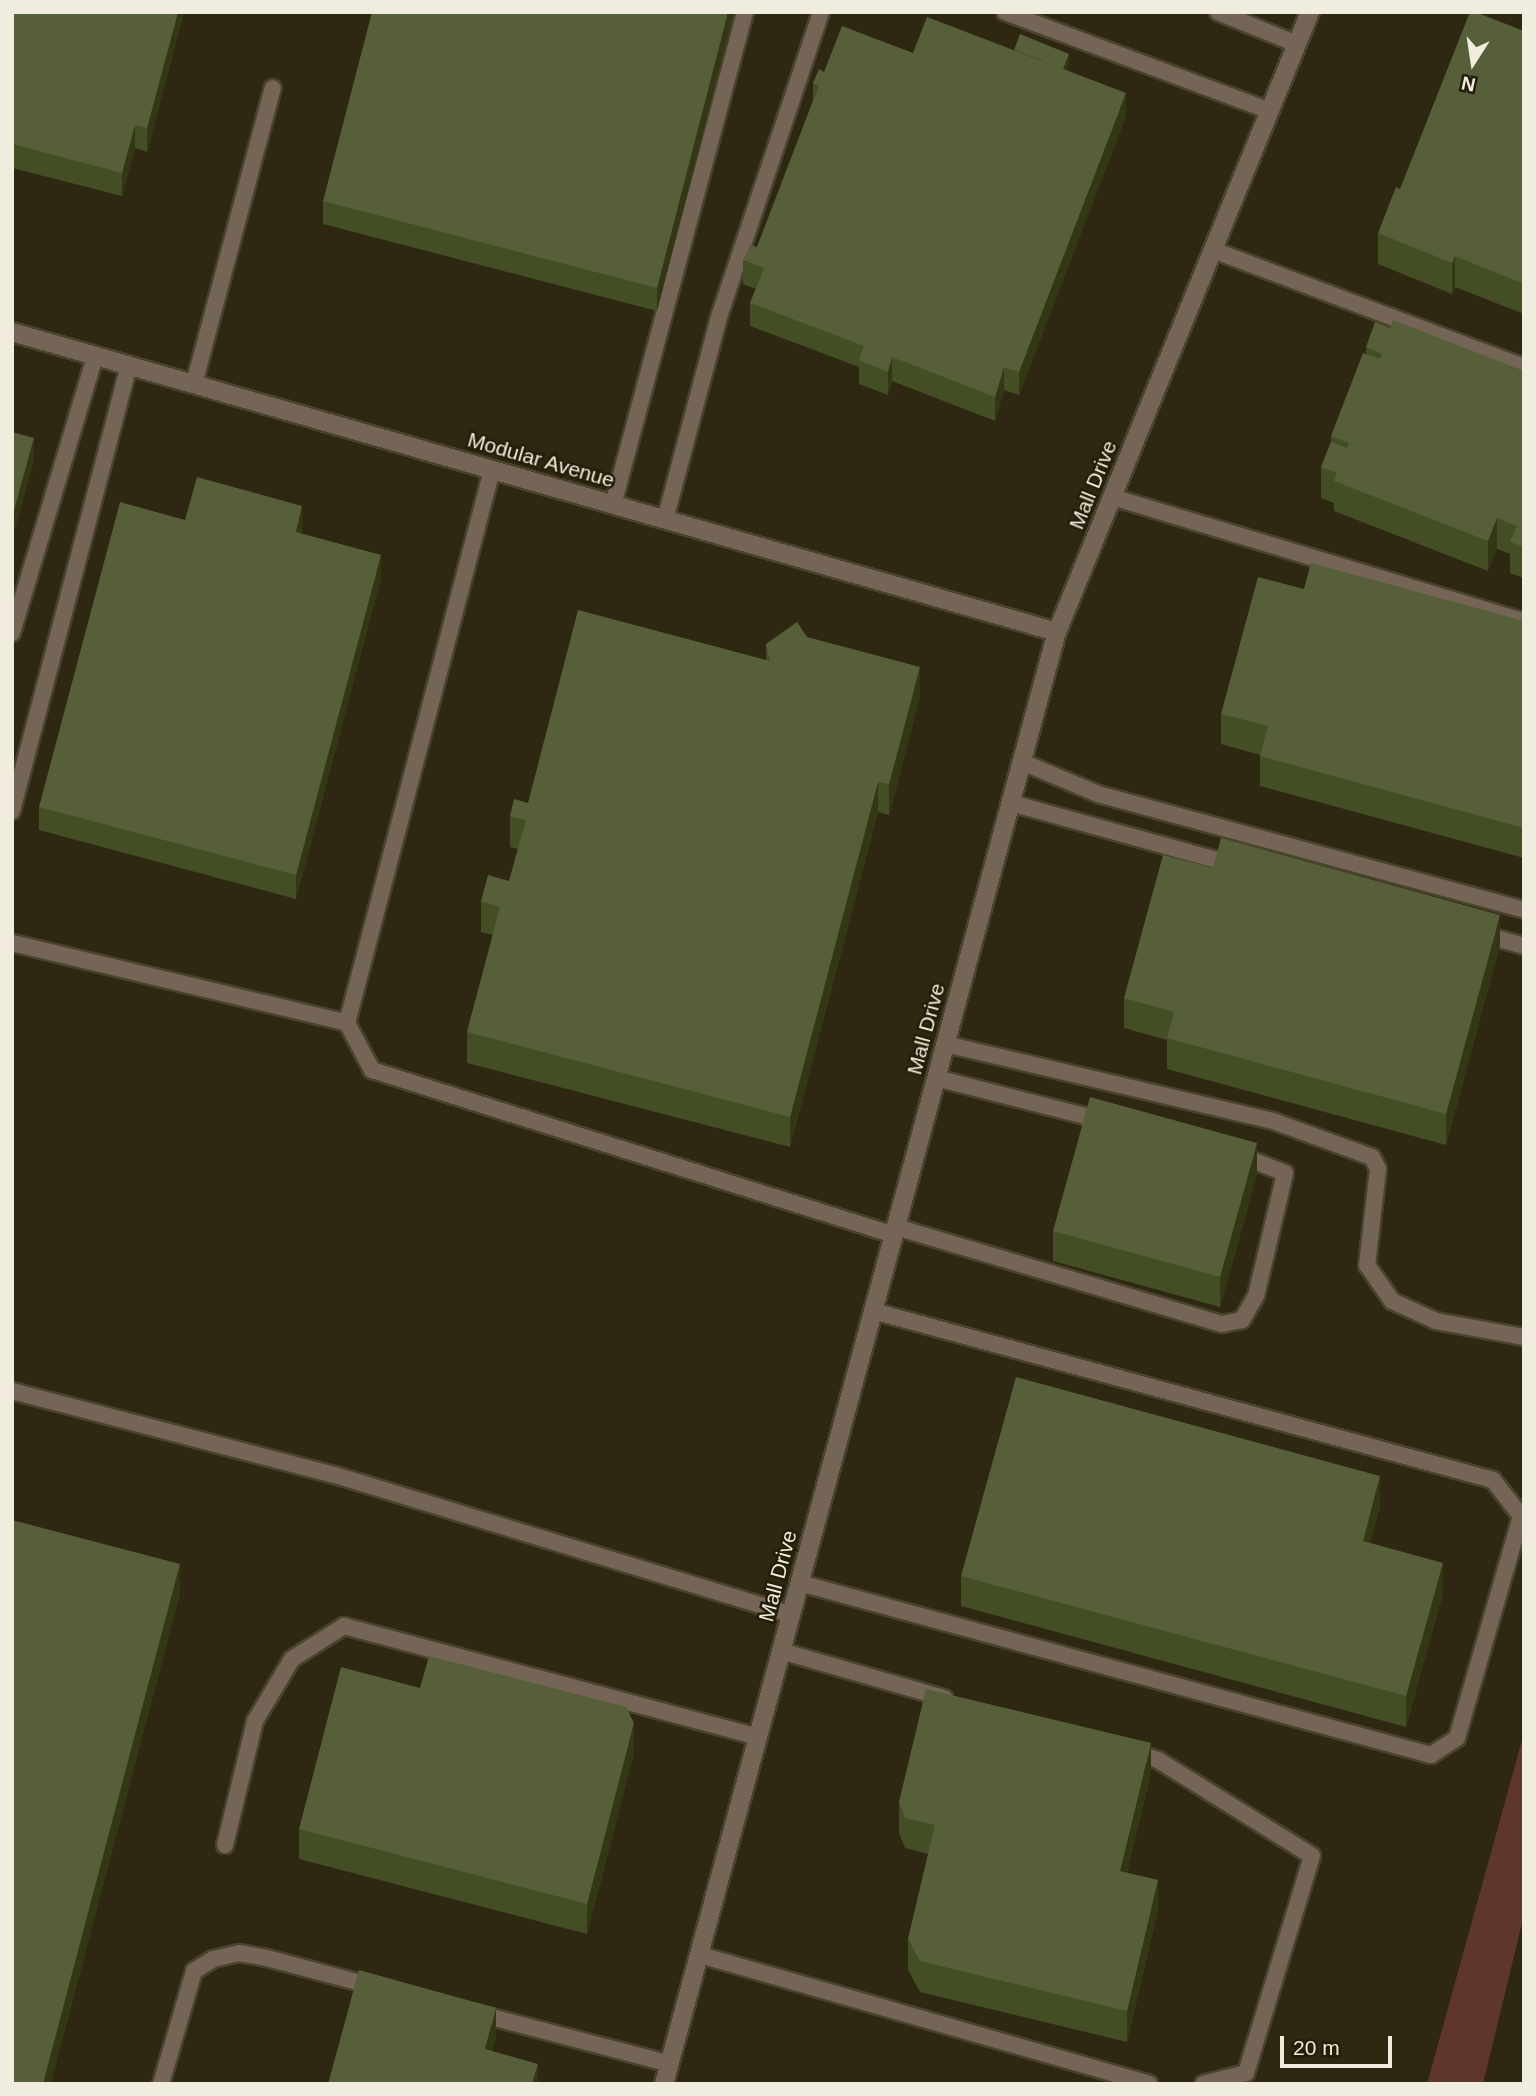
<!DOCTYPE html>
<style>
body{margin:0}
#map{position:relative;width:1536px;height:2096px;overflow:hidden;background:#2e2711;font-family:Helvetica,sans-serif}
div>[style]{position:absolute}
.green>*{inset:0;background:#5f362a}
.roads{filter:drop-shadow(2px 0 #49432e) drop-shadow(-2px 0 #49432e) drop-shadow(0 2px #49432e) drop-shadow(0 -2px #49432e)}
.service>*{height:16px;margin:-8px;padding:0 8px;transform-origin:8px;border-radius:8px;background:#746556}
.minor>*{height:18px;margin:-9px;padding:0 9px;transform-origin:9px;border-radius:9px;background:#746556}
.wall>*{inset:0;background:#434e25}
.shaded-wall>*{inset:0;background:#333715}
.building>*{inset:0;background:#565f39}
span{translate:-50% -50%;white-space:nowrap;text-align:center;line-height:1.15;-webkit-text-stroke:5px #241e08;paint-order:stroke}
.street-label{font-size:21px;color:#f0ecde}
.frame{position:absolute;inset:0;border:14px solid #f0ecde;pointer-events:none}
.north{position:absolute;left:1438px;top:28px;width:70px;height:70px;-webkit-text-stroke:5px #241e08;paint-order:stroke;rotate:192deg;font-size:19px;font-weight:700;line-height:28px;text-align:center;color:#f0ecde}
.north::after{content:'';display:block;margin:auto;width:24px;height:32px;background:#f0ecde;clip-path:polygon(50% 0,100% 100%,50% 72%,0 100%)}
.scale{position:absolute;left:1280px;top:2036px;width:112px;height:32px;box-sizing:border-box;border:4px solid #f0ecde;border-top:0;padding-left:9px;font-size:21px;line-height:24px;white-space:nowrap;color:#f0ecde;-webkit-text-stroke:5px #241e08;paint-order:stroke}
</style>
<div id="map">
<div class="green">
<div style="clip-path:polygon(1524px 1733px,1524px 1915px,1483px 2084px,1427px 2084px)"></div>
</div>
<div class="roads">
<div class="service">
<div style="left:1005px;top:12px;width:283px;rotate:20.5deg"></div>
<div style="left:1218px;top:12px;width:85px;rotate:22.1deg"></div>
<div style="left:1213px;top:250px;width:332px;rotate:20.6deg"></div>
<div style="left:194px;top:384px;width:306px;rotate:-75.1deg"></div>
<div style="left:492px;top:470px;width:572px;rotate:104.69deg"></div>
<div style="left:347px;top:1023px;width:53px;rotate:62deg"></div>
<div style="left:372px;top:1070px;width:547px;rotate:17.54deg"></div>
<div style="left:1112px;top:497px;width:430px;rotate:16.8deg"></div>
<div style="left:613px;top:505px;width:510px;rotate:-75.01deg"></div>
<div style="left:665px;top:520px;width:213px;rotate:-75.1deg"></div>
<div style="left:720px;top:314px;width:318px;rotate:-71.5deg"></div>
<div style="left:12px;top:633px;width:289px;rotate:-73.3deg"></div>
<div style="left:1022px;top:762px;width:82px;rotate:22.8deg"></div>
<div style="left:1098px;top:794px;width:442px;rotate:15.2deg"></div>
<div style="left:1011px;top:803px;width:231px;rotate:15.5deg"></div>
<div style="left:12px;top:811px;width:460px;rotate:-75.3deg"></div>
<div style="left:1482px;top:934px;width:44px;rotate:15.9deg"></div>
<div style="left:12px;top:943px;width:344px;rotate:13.4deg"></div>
<div style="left:945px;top:1044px;width:337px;rotate:13.2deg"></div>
<div style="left:1273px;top:1121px;width:105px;rotate:20deg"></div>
<div style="left:1372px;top:1157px;width:13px;rotate:63deg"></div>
<div style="left:1378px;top:1169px;width:97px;rotate:96.5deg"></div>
<div style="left:1367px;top:1265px;width:44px;rotate:55.2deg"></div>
<div style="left:1392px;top:1301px;width:48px;rotate:24.4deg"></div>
<div style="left:1436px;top:1321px;width:89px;rotate:10.3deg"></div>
<div style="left:936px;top:1078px;width:174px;rotate:14.3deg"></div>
<div style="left:896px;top:1227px;width:340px;rotate:16.6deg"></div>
<div style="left:1222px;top:1324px;width:20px;rotate:-11deg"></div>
<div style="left:1242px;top:1320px;width:28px;rotate:-60deg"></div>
<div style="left:1256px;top:1296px;width:126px;rotate:-76.7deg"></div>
<div style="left:1285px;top:1173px;width:49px;rotate:-158.6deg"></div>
<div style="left:12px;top:1391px;width:334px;rotate:14.6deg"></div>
<div style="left:335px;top:1475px;width:477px;rotate:17deg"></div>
<div style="left:800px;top:1583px;width:654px;rotate:15.25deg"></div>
<div style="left:1431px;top:1755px;width:31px;rotate:-33deg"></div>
<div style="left:1457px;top:1738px;width:231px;rotate:-73.9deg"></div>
<div style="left:1521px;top:1516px;width:46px;rotate:-127.9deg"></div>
<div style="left:1493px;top:1480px;width:643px;rotate:-164.75deg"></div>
<div style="left:781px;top:1651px;width:170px;rotate:16.1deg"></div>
<div style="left:1130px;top:1751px;width:29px;rotate:18deg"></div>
<div style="left:1158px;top:1760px;width:181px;rotate:31.9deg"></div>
<div style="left:1312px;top:1856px;width:227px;rotate:106.9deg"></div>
<div style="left:1246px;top:2073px;width:44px;rotate:165.7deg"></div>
<div style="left:225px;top:1845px;width:128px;rotate:-76.4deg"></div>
<div style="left:255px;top:1721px;width:72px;rotate:-59.2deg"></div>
<div style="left:292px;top:1659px;width:62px;rotate:-32.4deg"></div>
<div style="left:344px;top:1626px;width:429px;rotate:15deg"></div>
<div style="left:700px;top:1955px;width:467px;rotate:16deg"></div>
<div style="left:476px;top:2013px;width:201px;rotate:14.7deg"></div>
<div style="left:161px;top:2084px;width:118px;rotate:-73.7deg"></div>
<div style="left:194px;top:1971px;width:22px;rotate:-32deg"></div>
<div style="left:213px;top:1959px;width:27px;rotate:-13deg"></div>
<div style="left:239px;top:1953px;width:28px;rotate:10deg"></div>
<div style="left:267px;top:1958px;width:113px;rotate:14.9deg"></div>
</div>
<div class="minor">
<div style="left:12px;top:332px;width:1087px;rotate:16.02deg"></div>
<div style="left:664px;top:2084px;width:1504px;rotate:-74.86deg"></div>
<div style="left:1057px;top:632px;width:670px;rotate:-67.8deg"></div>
</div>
</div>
<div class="wall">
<div style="clip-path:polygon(12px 12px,184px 12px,147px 152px,135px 148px,122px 196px,12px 168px)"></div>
<div style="clip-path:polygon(734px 12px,657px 311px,323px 224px,323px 201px)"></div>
<div style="clip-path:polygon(1524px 31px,1524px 314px,1455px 287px,1452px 294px,1378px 264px,1378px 233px,1400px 189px)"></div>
<div style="clip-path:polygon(913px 53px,1069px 63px,1066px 70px,1126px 116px,1019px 395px,1004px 390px,995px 421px,892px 381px,888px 395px,859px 384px,859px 367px,750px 326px,750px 303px,756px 289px,743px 284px,743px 260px,757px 247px,813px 100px,813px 83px,824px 72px)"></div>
<div style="clip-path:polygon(1390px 328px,1524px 371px,1524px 578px,1510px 573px,1510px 554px,1497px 549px,1488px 571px,1334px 511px,1334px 503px,1321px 498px,1321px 467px,1331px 442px,1331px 436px,1366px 354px,1366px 347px)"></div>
<div style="clip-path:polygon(302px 529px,301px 534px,381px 578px,296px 899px,39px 830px,39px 807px)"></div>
<div style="clip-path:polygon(1304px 589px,1524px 621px,1524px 858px,1260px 786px,1260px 755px,1221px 744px,1221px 714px)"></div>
<div style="clip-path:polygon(807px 637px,920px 697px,889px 815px,878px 812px,790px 1147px,467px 1063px,467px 1032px,493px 935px,481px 932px,481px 901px,509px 881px,518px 849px,510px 847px,510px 816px,528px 803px,766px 660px,766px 644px)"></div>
<div style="clip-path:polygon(1213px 868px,1500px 945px,1446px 1145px,1167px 1069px,1167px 1040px,1124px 1028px,1124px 998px)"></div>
<div style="clip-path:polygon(1257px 1174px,1220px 1307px,1053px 1261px,1053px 1231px)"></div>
<div style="clip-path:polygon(1380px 1506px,1370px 1543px,1443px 1593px,1406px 1727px,961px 1606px,961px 1576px)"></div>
<div style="clip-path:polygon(420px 1688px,634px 1753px,587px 1934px,299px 1859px,299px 1829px)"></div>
<div style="clip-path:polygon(1151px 1773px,1127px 1872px,1158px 1910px,1127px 2042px,920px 1992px,908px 1970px,908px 1939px,928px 1854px,905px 1848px,899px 1833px,899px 1802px)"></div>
</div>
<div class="shaded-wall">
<div style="clip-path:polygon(178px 12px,184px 12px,147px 152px,147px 128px)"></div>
<div style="clip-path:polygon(728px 12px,734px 12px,657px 311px,657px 288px)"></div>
<div style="clip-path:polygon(1069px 54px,1069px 63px,1060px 84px,1060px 76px)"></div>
<div style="clip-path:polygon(1126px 93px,1126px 116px,1019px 395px,1019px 372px)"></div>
<div style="clip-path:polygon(135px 125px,135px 148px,122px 196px,122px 173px)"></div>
<div style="clip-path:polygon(1455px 256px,1455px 287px,1452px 294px,1452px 263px)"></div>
<div style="clip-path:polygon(892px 357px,892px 381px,888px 395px,888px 372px)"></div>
<div style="clip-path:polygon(1004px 367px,1004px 390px,995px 421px,995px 397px)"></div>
<div style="clip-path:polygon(34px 438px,34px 461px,12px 541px,12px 518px)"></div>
<div style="clip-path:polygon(302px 506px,302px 529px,296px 556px,296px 532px)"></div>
<div style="clip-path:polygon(1497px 518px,1497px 549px,1488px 571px,1488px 541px)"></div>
<div style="clip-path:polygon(381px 555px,381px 578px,296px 899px,296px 875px)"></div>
<div style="clip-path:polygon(920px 667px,920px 697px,889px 815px,889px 784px)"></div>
<div style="clip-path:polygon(878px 782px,878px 812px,790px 1147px,790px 1117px)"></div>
<div style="clip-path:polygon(1500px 915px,1500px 945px,1446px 1145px,1446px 1114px)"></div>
<div style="clip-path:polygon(1257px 1143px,1257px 1174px,1220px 1307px,1220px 1277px)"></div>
<div style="clip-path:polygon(1380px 1476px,1380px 1506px,1363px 1571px,1363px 1541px)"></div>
<div style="clip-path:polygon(1443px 1563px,1443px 1593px,1406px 1727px,1406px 1696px)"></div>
<div style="clip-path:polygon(180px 1564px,180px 1595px,51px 2084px,43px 2084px)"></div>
<div style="clip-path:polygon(634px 1723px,634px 1753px,587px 1934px,587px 1904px)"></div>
<div style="clip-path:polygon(1151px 1743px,1151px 1773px,1120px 1901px,1120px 1871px)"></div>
<div style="clip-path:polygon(1158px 1880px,1158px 1910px,1127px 2042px,1127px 2011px)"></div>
<div style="clip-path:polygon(496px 2008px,496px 2038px,485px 2080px,485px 2049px)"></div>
<div style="clip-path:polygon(538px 2064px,538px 2084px,532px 2084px)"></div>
</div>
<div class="building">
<div style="clip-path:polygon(12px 12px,178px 12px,147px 128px,135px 125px,122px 173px,12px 144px)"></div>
<div style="clip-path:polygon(372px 12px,728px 12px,657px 288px,323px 201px)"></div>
<div style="clip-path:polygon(1470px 12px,1475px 12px,1524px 31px,1524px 284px,1455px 256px,1452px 263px,1378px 233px,1396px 187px,1400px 189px)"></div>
<div style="clip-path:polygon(927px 17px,1126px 93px,1019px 372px,1004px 367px,995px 397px,892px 357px,888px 372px,859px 360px,864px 346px,750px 303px,764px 268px,743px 260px,750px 245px,757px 247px,819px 86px,813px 83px,819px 69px,824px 72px,842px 26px,913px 53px)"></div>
<div style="clip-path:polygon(1020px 34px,1069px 54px,1063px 69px,1014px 50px)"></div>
<div style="clip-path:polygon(1393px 320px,1524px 371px,1524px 547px,1510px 542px,1517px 526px,1497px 518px,1488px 541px,1334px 481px,1337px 473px,1321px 467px,1331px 442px,1347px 448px,1349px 443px,1331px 436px,1363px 353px,1380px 359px,1382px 354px,1366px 347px,1375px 322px,1390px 328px)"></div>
<div style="clip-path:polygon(12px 432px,34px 438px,12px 518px)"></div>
<div style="clip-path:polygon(197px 477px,302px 506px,296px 532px,381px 555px,296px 875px,39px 807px,120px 502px,185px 520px)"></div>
<div style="clip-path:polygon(1311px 563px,1524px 621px,1524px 828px,1260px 756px,1268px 726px,1221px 714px,1258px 577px,1304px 589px)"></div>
<div style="clip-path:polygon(578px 610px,770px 661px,766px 644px,797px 622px,807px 637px,920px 667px,889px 784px,878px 782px,790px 1117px,467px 1032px,500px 907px,481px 901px,488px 875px,509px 881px,526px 820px,510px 816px,514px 799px,528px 803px)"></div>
<div style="clip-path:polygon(1221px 838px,1500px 915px,1446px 1114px,1167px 1038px,1174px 1012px,1124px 998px,1163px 855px,1213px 868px)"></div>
<div style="clip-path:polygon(1090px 1097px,1257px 1143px,1220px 1277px,1053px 1231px)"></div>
<div style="clip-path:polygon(1016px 1377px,1380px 1476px,1363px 1541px,1443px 1563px,1406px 1696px,961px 1576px)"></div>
<div style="clip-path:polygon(12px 1520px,180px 1564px,43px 2084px,12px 2084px)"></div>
<div style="clip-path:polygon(429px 1656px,626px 1707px,634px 1723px,587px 1904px,299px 1829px,341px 1667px,420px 1688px)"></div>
<div style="clip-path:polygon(926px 1689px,1151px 1743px,1120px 1871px,1158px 1880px,1127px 2011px,920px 1961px,908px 1939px,935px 1825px,905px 1818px,899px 1802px)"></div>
<div style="clip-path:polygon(359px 1970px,496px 2008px,485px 2049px,538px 2064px,532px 2084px,328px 2084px)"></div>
</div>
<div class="street-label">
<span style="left:541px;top:460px;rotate:16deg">Modular Avenue</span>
<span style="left:1093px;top:485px;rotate:-68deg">Mall Drive</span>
<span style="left:926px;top:1029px;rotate:-75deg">Mall Drive</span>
<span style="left:778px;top:1576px;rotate:-75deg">Mall Drive</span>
</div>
<div class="frame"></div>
<div class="north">N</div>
<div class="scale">20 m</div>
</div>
